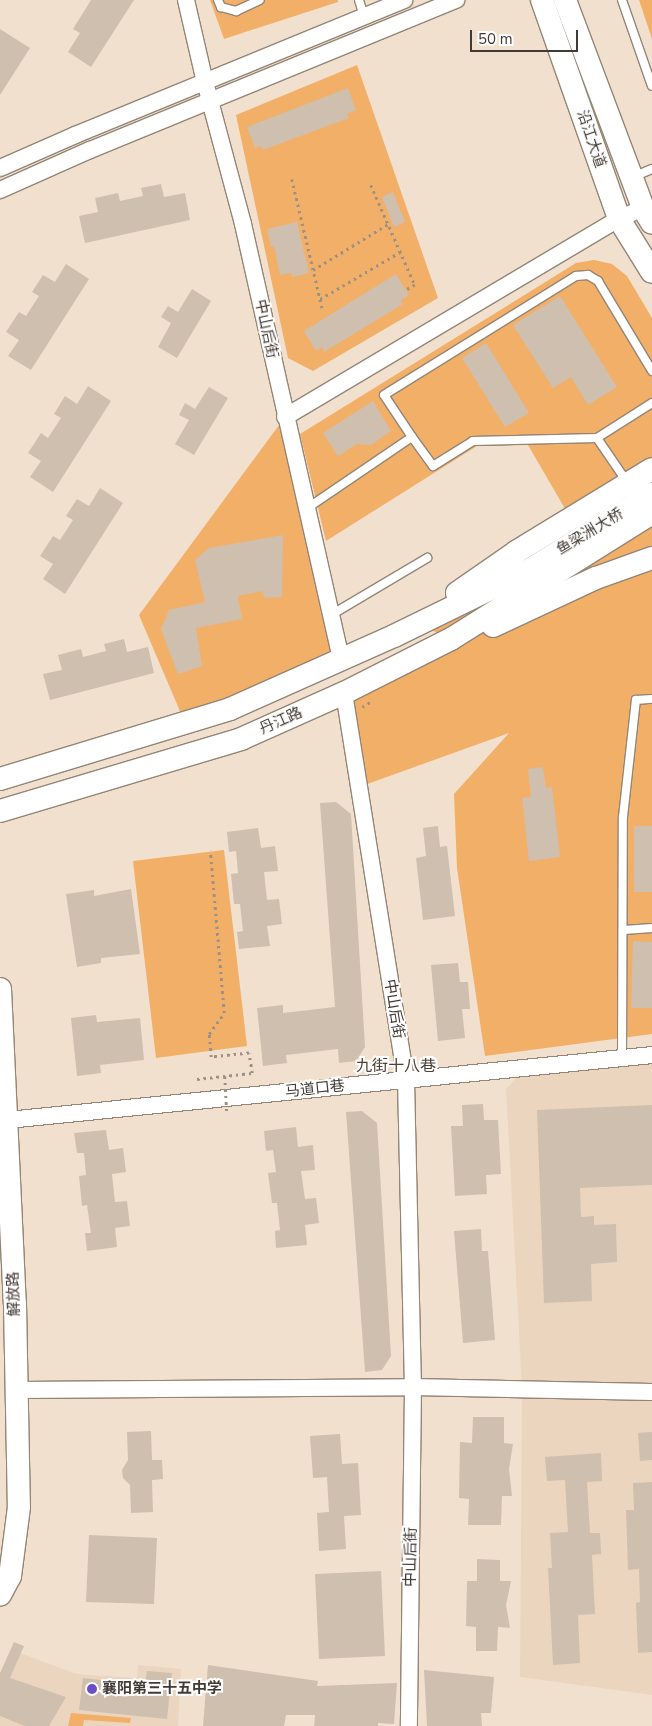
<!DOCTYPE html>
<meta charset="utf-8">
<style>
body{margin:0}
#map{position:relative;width:652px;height:1726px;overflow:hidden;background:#f2e0cf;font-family:"Nunito Sans","Noto Sans SC",sans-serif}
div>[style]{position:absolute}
.built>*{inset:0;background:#ecd5be}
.green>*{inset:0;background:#f2af68}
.building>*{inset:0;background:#cfbfae}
.path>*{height:2.5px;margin-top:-1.25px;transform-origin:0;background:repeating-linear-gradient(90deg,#9d9185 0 2.5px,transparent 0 6.5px)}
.roads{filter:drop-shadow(1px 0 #948575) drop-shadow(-1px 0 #948575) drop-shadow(0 1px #948575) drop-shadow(0 -1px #948575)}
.lane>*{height:8px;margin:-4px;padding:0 4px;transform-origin:4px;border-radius:4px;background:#fff}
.street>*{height:16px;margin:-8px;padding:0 8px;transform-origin:8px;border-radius:8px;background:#fff}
.secondary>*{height:22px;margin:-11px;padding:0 11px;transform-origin:11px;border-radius:11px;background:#fff}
.path-bridge>*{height:2.5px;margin-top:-1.25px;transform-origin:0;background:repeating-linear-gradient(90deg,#9d9185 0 2.5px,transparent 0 6.5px)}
.dots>*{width:14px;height:14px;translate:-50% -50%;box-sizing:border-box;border:2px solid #fff;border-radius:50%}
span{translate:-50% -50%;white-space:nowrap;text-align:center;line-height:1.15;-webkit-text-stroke:4px #fff;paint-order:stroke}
.street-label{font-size:15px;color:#423b35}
.poi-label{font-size:15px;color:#423b35;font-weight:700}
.left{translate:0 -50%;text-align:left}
.neighbourhood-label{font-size:16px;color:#4f4133}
.scale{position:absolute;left:470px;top:30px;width:108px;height:22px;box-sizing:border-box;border:2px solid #423b35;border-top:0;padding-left:6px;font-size:15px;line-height:18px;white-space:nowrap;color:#423b35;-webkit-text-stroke:4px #fff;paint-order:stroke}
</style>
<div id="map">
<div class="built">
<div style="clip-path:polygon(652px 1063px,652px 1695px,520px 1677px,522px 1389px,506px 1089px,519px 1075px)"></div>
<div style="clip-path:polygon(20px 1653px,77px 1674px,137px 1678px,138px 1665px,181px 1669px,178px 1726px,0 1726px,0 1700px)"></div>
</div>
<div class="green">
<div style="clip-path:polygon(210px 0,338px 0,338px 2px,224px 39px)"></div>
<div style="clip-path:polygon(639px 0,652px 0,652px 39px)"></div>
<div style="clip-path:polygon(357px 65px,438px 298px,313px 371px,288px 358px,236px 115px)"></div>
<div style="clip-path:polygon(594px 260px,612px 264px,627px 276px,652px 318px,652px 1034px,485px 1056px,457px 868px,454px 794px,509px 733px,359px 787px,344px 693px,451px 639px,418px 624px,571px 519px,528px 445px,477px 446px,326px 541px,300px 434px,576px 263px)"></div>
<div style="clip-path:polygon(285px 417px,341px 660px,185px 723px,139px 615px)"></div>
<div style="clip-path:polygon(224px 850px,247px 1046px,156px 1058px,133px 861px)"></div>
<div style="clip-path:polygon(71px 1713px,131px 1718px,130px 1723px,84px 1720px,83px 1726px,68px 1726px)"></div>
</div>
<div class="building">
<div style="clip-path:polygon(91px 0,134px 0,91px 67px,68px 52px,80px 33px,73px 29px)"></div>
<div style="clip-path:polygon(0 29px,30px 48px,0 95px)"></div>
<div style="clip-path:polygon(348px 88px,356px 110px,347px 114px,349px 118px,263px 150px,261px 146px,255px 148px,247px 127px)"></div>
<div style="clip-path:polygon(161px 184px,164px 197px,185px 193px,190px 220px,85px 243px,79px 216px,98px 212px,95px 198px,118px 193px,120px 201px,143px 196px,141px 188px)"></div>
<div style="clip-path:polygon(393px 192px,405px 222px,394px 227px,382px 197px)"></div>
<div style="clip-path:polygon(297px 222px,309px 273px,292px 277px,291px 273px,280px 275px,274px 246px,271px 247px,267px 229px)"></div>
<div style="clip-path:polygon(66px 264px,89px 279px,31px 370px,8px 356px,19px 340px,6px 332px,19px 312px,26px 316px,39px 296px,32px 292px,43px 275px,55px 282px)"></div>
<div style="clip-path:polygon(396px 274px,409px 295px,401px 300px,403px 304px,324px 352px,322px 347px,316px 351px,304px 331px)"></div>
<div style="clip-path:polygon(192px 289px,211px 301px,177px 358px,158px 347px,171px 323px,161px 317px,168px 306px,178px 312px)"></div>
<div style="clip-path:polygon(560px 296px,617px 387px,588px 405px,571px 377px,553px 388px,513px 325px)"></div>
<div style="clip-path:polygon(486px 343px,529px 413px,505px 427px,462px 358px)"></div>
<div style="clip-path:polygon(88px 386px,111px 401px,53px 492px,30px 477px,41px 461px,28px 453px,41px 433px,48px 438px,61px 418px,54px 414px,65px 396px,77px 404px)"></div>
<div style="clip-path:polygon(209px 387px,228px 398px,194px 455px,175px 444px,189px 420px,179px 415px,185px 403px,195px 409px)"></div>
<div style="clip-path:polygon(373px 401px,391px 431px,371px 445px,357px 444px,338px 456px,323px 433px)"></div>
<div style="clip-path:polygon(100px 488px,123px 503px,65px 594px,43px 579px,53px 564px,40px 556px,53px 536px,60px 540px,73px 520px,66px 516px,77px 499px,89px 506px)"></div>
<div style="clip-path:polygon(283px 535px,282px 597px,265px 598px,262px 591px,238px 596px,242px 619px,196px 628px,202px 666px,178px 674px,161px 629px,169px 610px,205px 602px,195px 560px,209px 548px)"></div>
<div style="clip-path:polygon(124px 639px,127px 652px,148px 647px,154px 673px,50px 700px,43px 674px,62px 670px,58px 655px,81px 649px,83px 657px,106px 651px,104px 644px)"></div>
<div style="clip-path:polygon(543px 767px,546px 788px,552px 787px,560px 857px,529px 861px,522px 798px,531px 797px,528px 769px)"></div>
<div style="clip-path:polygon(336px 802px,351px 814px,365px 1047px,356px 1061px,339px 1063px,338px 1049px,286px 1055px,287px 1063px,263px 1066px,257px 1008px,283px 1005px,283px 1013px,335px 1007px,320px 803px)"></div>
<div style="clip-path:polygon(438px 826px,440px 847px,447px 846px,455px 916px,423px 920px,416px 858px,426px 856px,423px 828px)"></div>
<div style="clip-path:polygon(634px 826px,652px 826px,652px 892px,634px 892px)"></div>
<div style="clip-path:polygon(258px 828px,261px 848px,275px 846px,278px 871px,264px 872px,267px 900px,279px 899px,282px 924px,267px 926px,270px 946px,239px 949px,237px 932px,243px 931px,240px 904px,234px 904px,231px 874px,238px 873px,236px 851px,229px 852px,227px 832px)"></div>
<div style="clip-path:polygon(131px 889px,140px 954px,101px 958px,101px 963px,77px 967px,66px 894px,94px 890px,94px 896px)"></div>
<div style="clip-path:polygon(633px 941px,652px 942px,652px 1008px,631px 1008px)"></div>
<div style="clip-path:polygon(458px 963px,460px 982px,468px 982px,470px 1009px,462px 1009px,465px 1038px,438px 1041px,431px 965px)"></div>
<div style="clip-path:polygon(96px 1015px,97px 1022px,140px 1018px,144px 1060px,100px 1065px,101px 1073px,77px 1076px,71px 1018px)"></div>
<div style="clip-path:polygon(483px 1104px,484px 1120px,498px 1120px,501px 1174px,486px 1175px,487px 1194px,455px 1196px,451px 1126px,463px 1126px,462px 1105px)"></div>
<div style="clip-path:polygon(652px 1105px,652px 1185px,580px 1188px,581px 1217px,594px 1216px,594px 1225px,616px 1224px,617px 1262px,591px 1264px,592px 1301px,544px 1303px,537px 1110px)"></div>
<div style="clip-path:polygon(362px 1111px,377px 1123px,391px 1356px,382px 1370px,365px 1372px,346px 1112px)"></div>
<div style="clip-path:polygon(296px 1127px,298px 1147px,313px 1145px,315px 1170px,301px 1171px,305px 1199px,316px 1198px,319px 1223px,305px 1225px,307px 1245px,276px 1248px,275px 1231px,280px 1230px,277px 1203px,272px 1203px,268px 1173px,276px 1172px,273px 1150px,266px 1151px,264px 1131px)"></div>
<div style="clip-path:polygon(106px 1130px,109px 1150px,123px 1148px,126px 1172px,112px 1174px,115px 1202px,127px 1201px,130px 1226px,115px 1228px,117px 1247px,87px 1251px,85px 1233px,91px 1233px,87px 1205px,82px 1206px,79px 1176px,86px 1175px,84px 1153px,77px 1153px,74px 1133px)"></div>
<div style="clip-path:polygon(481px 1229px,482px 1251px,488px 1251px,495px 1340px,463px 1343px,454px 1231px)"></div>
<div style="clip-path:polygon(473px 1417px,504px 1417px,504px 1443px,513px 1444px,509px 1469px,512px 1496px,502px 1496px,501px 1525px,468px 1525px,469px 1499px,459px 1498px,460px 1442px,472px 1443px)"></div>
<div style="clip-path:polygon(151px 1431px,152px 1460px,162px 1460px,163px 1479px,152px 1480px,153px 1512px,131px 1513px,130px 1485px,123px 1478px,122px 1470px,128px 1460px,127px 1432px)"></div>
<div style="clip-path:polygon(652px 1432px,652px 1460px,640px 1461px,638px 1433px)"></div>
<div style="clip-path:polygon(340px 1434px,342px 1464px,358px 1463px,361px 1515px,344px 1516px,346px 1549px,319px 1551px,317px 1513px,329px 1512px,327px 1477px,313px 1478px,310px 1436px)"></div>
<div style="clip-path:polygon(601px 1453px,602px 1481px,587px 1482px,590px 1533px,600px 1533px,601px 1554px,592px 1555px,595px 1614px,578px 1615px,580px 1663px,553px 1665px,548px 1568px,552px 1568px,550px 1533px,568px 1532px,565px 1480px,547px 1481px,545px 1457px)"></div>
<div style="clip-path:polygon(652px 1482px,652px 1652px,638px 1653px,636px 1603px,640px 1602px,639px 1569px,628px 1570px,626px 1510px,634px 1510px,633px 1483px)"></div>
<div style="clip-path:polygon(89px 1535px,157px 1538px,154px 1604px,86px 1602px)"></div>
<div style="clip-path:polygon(477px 1559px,500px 1560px,500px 1581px,511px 1581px,506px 1605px,510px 1628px,498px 1627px,497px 1651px,476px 1651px,476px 1627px,466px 1626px,467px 1581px,477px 1581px)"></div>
<div style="clip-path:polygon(381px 1571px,385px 1656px,319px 1659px,315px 1574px)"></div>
<div style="clip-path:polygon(14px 1642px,24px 1646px,10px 1678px,66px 1697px,49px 1726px,25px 1726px,0 1716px,0 1673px)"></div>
<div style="clip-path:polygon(208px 1665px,318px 1681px,317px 1686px,397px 1683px,394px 1724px,378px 1723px,378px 1726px,314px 1726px,315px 1715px,286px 1715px,284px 1726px,203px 1726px)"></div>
<div style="clip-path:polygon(424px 1670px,494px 1677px,491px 1713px,481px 1713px,482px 1726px,427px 1726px)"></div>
<div style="clip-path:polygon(147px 1671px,172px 1673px,167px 1719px,79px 1710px,83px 1678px,145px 1685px)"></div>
</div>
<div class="path">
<div style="left:292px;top:179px;width:136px;rotate:76.8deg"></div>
<div style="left:371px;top:185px;width:109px;rotate:66.3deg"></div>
<div style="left:415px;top:285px;width:10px;rotate:151deg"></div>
<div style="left:313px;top:270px;width:88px;rotate:-31.5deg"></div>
<div style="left:320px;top:299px;width:93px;rotate:-30.4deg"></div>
<div style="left:362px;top:707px;width:12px;rotate:-31deg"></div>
<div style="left:197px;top:1079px;width:55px;rotate:-6.2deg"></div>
<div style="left:252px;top:1073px;width:20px;rotate:-99deg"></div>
<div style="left:249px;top:1053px;width:38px;rotate:174deg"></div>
<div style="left:211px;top:1057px;width:23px;rotate:-95deg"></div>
<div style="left:209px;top:1034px;width:26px;rotate:-54deg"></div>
<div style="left:224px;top:1013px;width:163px;rotate:-94.9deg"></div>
</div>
<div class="roads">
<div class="lane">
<div style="left:218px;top:0;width:8px;rotate:67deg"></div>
<div style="left:221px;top:7px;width:16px;rotate:15deg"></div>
<div style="left:236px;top:11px;width:26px;rotate:-25deg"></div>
<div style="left:359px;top:0;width:17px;rotate:73deg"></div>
<div style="left:622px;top:0;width:91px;rotate:70.8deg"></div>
<div style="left:633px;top:177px;width:21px;rotate:-23deg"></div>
<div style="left:412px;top:437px;width:50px;rotate:-123.7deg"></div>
<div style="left:384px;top:395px;width:226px;rotate:-31.8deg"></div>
<div style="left:576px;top:276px;width:12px;rotate:-5deg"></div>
<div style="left:588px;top:275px;width:12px;rotate:31deg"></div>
<div style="left:598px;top:281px;width:105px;rotate:59deg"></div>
<div style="left:597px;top:438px;width:65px;rotate:-32.5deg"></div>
<div style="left:306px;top:509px;width:128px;rotate:-34.2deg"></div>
<div style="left:412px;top:437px;width:36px;rotate:54deg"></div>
<div style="left:433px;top:466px;width:47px;rotate:-32deg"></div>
<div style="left:473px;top:441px;width:124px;rotate:-1.4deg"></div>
<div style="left:597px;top:438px;width:53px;rotate:55.7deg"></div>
<div style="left:331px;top:615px;width:112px;rotate:-30.7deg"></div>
<div style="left:624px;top:930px;width:28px;rotate:-4deg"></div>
<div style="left:622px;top:1058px;width:241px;rotate:-89.8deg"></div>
<div style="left:623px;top:817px;width:118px;rotate:-83.7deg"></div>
<div style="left:636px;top:700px;width:16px;rotate:-4deg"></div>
</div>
<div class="street">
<div style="left:186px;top:0;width:84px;rotate:77deg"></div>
<div style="left:205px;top:82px;width:147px;rotate:75deg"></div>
<div style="left:243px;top:224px;width:447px;rotate:77.3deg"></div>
<div style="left:0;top:168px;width:82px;rotate:-23.7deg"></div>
<div style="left:75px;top:135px;width:356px;rotate:-22.3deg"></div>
<div style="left:0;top:190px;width:98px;rotate:-24deg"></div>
<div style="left:90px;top:150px;width:396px;rotate:-22.3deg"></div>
<div style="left:285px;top:417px;width:388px;rotate:-30.7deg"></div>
<div style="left:619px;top:219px;width:26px;rotate:-25deg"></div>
<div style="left:344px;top:693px;width:392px;rotate:80.9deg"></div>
<div style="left:406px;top:1080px;width:307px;rotate:88.7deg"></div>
<div style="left:413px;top:1387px;width:339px;rotate:90.7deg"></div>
<div style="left:8px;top:1120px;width:647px;rotate:-5.76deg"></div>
<div style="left:17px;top:1390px;width:396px;rotate:-0.4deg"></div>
<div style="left:413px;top:1387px;width:239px;rotate:1.2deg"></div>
</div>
<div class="secondary">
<div style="left:542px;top:0;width:232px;rotate:70.6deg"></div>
<div style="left:619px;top:219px;width:62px;rotate:58.1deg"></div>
<div style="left:565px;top:0;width:222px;rotate:69.4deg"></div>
<div style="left:643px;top:208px;width:17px;rotate:59deg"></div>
<div style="left:457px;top:593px;width:72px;rotate:-34.8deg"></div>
<div style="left:516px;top:552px;width:159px;rotate:-31.4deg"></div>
<div style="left:493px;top:626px;width:114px;rotate:-25deg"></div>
<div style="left:596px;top:578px;width:59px;rotate:-19.7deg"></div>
<div style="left:0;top:779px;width:240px;rotate:-16.9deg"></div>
<div style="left:230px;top:709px;width:180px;rotate:-24deg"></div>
<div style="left:394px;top:636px;width:150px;rotate:-26.1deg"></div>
<div style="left:529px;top:570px;width:145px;rotate:-31.7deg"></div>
<div style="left:0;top:811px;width:252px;rotate:-16.6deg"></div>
<div style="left:241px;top:739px;width:113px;rotate:-24.1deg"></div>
<div style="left:344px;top:693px;width:120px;rotate:-26.8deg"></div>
<div style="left:451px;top:639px;width:237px;rotate:-32.1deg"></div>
<div style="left:0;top:989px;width:315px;rotate:87.3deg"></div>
<div style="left:15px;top:1304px;width:203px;rotate:88.9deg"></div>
<div style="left:19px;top:1507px;width:70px;rotate:97.4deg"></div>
<div style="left:10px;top:1576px;width:21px;rotate:118deg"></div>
</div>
</div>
<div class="path-bridge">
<div style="left:225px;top:1076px;width:38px;rotate:87deg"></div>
</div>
<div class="dots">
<div style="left:92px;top:1689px;background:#6d4dc6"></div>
</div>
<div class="street-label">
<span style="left:591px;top:139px;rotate:71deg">沿江大道</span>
<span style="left:266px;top:329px;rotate:78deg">中山后街</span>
<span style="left:590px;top:532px;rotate:-31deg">鱼梁洲大桥</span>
<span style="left:281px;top:721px;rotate:-24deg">丹江路</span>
<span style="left:394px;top:1009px;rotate:81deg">中山后街</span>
<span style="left:315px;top:1089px;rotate:-6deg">马道口巷</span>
<span style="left:14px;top:1294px;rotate:-92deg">解放路</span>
<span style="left:411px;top:1557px;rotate:-89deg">中山后街</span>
</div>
<div class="poi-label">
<span class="left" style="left:102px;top:1689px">襄阳第三十五中学</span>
</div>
<div class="neighbourhood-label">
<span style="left:396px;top:1066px">九街十八巷</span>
</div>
<div class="scale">50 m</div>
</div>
